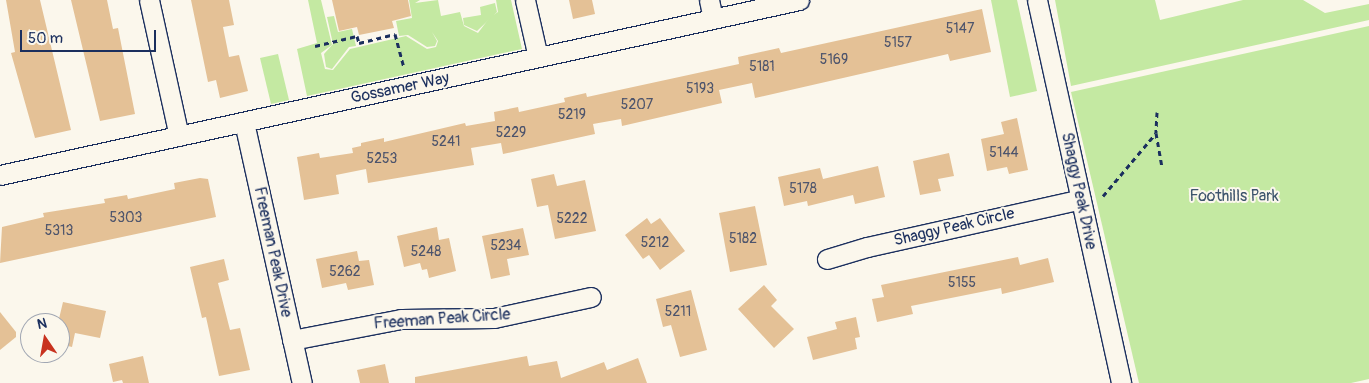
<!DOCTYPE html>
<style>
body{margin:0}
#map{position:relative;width:1369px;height:383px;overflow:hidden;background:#fbf7ec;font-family:Pangolin,sans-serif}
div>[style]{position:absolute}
.green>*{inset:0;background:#c4e9a2}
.building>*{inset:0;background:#e4c196}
.path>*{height:3px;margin-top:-1.5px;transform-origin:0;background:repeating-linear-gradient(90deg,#1b2f5e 0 5px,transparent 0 9px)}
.roads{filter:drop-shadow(1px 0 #1b2f5e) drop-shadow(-1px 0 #1b2f5e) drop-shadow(0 1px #1b2f5e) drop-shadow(0 -1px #1b2f5e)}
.street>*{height:19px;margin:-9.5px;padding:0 9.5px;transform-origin:9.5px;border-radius:9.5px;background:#fbf7ec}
span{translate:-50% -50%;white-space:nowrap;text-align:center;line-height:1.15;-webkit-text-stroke:4px #fbf7ec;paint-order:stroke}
.number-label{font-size:14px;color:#4d546c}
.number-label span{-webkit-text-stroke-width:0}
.street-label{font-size:16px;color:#1b2f5e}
.park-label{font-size:16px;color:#3d546c}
.north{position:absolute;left:20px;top:313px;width:50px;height:50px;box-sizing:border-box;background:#fbf7ec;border:1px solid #a1a7b3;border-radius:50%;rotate:348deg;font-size:14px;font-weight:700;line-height:20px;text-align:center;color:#1b2f5e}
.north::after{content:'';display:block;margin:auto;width:18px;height:22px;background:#c8321e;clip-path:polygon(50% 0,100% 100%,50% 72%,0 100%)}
.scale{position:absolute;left:20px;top:30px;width:136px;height:22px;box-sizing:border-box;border:2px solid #1b2f5e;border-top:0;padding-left:6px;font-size:15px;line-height:18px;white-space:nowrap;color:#1b2f5e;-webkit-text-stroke:4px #fbf7ec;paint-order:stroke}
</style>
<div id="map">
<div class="green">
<div style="clip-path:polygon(308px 0,321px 0,332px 45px,321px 53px,325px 69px,333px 70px,350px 49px,406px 36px,427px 49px,436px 47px,438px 41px,432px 32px,420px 29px,432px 32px,437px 41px,435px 46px,427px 47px,408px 35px,399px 36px,396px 21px,412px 18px,409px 0,420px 0,415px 3px,438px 0,441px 16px,460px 12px,464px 26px,478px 33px,490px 17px,498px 12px,496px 0,511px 0,522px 49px,307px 96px,297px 49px,317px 43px)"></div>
<div style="clip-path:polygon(991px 0,1017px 0,1037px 91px,1010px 97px)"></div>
<div style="clip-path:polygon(1055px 0,1155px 0,1160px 20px,1243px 0,1303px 0,1325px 13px,1369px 4px,1369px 20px,1071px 86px)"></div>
<div style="clip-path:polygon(495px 3px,497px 12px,477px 31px,464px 25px,463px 18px,481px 15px,480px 7px)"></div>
<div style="clip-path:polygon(334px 16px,338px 32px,352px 29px,356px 46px,349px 47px,332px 69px,326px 67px,324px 54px,333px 44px,327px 17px)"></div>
<div style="clip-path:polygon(1369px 26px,1369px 379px,1351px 383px,1139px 383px,1071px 92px)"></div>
<div style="clip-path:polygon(278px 54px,289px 100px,271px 104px,260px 58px)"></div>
</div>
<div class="building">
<div style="clip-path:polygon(6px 0,40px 0,71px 130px,35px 138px,11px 53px,15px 52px)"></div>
<div style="clip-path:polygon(71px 0,107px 0,113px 29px,118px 28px,135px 114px,100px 121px)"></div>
<div style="clip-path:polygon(191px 0,229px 0,234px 25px,223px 27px,229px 57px,239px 55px,248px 91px,220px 98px,216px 80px,208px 82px)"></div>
<div style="clip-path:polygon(332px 0,408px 0,411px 16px,392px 21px,394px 28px,359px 35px,357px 27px,339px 31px)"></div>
<div style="clip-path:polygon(569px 0,592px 0,595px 14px,573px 19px)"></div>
<div style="clip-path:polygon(982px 9px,991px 52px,950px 61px,948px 54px,755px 98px,752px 83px,719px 90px,722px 103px,622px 126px,621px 119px,593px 124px,595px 134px,503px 154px,501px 143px,471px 148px,474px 165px,368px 183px,366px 169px,336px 175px,339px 194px,304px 200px,297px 157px,319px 153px,320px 158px,353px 153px,352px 148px,361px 146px,361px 143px,384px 138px,384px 142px,465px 123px,466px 126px,495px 121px,494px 112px,518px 107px,519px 112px,565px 102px,564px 98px,586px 93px,587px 97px,739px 64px,738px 57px,779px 48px,781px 53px)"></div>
<div style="clip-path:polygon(1017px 118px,1028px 170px,1009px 174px,1007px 167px,987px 171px,981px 139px,1004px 134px,1001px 122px)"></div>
<div style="clip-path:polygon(949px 153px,954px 176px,938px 179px,941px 191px,920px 195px,913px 161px)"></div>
<div style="clip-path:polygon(878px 166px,885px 197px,855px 204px,853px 195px,808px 206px,807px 201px,784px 206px,778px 177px,820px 168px,823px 179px)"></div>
<div style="clip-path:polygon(554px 174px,557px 186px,585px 180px,596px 231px,555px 239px,548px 205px,537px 207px,531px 179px)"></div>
<div style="clip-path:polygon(200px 178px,208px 179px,216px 217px,0 263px,2px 227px,44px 217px,43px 213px,105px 203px,104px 199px,127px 195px,128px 199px,175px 189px,174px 183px)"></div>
<div style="clip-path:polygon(755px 206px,767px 265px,730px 272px,719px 213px)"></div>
<div style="clip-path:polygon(647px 218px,651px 224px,660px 218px,685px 251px,660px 270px,649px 255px,643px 259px,625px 235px)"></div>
<div style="clip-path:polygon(437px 227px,439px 240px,449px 238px,456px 271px,429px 278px,427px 269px,422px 270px,420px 263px,404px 267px,397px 236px)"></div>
<div style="clip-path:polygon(523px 228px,529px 255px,507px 259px,510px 275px,491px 279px,482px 236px)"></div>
<div style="clip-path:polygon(357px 251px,359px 261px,369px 260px,374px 285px,348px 290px,346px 283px,322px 288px,316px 259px)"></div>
<div style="clip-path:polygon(1018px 257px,1020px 265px,1048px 258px,1054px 282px,1002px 294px,1001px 288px,911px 306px,913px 314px,877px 322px,872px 299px,884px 297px,881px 285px)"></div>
<div style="clip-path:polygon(224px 259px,229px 280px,218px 283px,230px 330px,240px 328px,250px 370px,219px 376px,206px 317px,202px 318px,190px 267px)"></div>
<div style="clip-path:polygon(764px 285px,777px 300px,771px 306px,794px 329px,774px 348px,738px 309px)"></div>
<div style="clip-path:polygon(691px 290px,707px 350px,680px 357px,671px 325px,663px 327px,656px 299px)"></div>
<div style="clip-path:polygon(63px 302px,106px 311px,100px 338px,75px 333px,72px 347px,60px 344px,58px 323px)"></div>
<div style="clip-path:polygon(0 312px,16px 332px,16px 337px,0 350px)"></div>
<div style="clip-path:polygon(856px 317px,860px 337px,855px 338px,857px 349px,813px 360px,807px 337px,837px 329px,835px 322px)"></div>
<div style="clip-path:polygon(143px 356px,149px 383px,123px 383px,122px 380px,113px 382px,109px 364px)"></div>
<div style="clip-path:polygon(527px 356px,529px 366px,557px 361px,561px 378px,604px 362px,607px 370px,638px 358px,647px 383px,415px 383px,415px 377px)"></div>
<div style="clip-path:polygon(385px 364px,389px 383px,360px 383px,357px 370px)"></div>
</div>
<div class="path">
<div style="left:315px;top:46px;width:43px;rotate:-13.4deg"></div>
<div style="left:357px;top:36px;width:7px;rotate:74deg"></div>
<div style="left:359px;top:43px;width:37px;rotate:-14deg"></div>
<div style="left:395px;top:34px;width:35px;rotate:75deg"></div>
<div style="left:1157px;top:112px;width:21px;rotate:93deg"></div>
<div style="left:1156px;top:133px;width:34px;rotate:80deg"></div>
<div style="left:1103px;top:196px;width:82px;rotate:-49.9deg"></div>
</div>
<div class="roads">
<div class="street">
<div style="left:149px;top:0;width:139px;rotate:77.6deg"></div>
<div style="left:525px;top:0;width:58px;rotate:77.2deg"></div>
<div style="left:709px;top:0;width:19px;rotate:78deg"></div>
<div style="left:1037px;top:0;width:392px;rotate:77.6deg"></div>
<div style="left:244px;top:122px;width:267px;rotate:77.5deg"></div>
<div style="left:0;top:175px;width:818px;rotate:-12.35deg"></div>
<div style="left:827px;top:259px;width:42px;rotate:-16.7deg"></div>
<div style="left:867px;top:247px;width:219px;rotate:-12.6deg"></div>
<div style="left:292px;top:340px;width:111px;rotate:-10.9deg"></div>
<div style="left:401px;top:319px;width:93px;rotate:-0.6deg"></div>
<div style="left:494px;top:318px;width:99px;rotate:-12.2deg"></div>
</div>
</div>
<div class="number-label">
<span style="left:960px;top:29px">5147</span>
<span style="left:898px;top:43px">5157</span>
<span style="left:834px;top:60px">5169</span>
<span style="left:762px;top:67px">5181</span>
<span style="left:700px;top:89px">5193</span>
<span style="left:637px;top:105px">5207</span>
<span style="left:572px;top:115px">5219</span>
<span style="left:511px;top:133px">5229</span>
<span style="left:446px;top:142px">5241</span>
<span style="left:1004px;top:153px">5144</span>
<span style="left:382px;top:159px">5253</span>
<span style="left:803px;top:189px">5178</span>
<span style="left:126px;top:218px">5303</span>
<span style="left:572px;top:219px">5222</span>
<span style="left:59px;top:231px">5313</span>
<span style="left:743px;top:239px">5182</span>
<span style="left:655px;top:243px">5212</span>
<span style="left:506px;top:246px">5234</span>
<span style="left:426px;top:252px">5248</span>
<span style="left:345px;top:272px">5262</span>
<span style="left:962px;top:283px">5155</span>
<span style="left:678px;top:312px">5211</span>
</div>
<div class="street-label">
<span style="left:400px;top:88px;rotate:-12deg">Gossamer Way</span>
<span style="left:1079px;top:191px;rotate:78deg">Shaggy Peak Drive</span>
<span style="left:954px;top:227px;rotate:-13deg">Shaggy Peak Circle</span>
<span style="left:273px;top:252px;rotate:78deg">Freeman Peak Drive</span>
<span style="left:442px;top:319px;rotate:-4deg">Freeman Peak Circle</span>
</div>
<div class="park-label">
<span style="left:1234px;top:196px">Foothills Park</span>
</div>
<div class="north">N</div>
<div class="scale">50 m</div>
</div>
